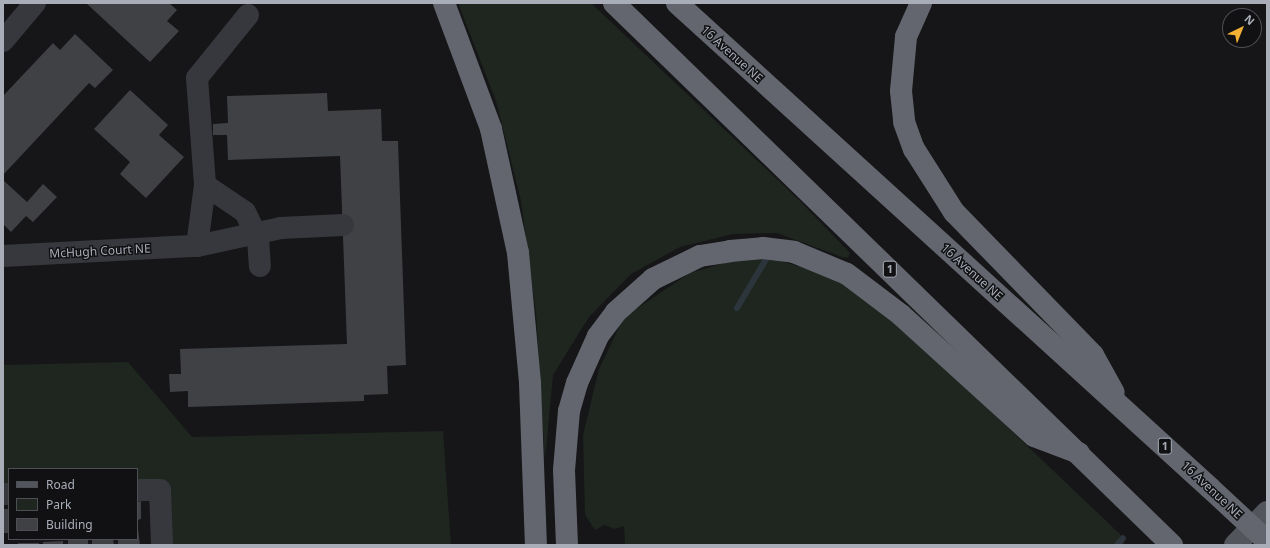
<!DOCTYPE html>
<style>
body{margin:0}
#map{position:relative;width:1270px;height:548px;overflow:hidden;background:#161618;font-family:"Noto Sans",sans-serif}
div>[style]{position:absolute}
.green>*{inset:0;background:#1e261f}
.stream>*{height:6px;margin:-3px;padding:0 3px;transform-origin:3px;border-radius:3px;background:#2c353c}
.building>*{inset:0;background:#404145}
.minor>*{height:22px;margin:-11px;padding:0 11px;transform-origin:11px;border-radius:11px;background:#37383d}
.major>*{height:22px;margin:-11px;padding:0 11px;transform-origin:11px;border-radius:11px;background:#53555c}
.highway>*{height:22px;margin:-11px;padding:0 11px;transform-origin:11px;border-radius:11px;background:#63666e}
.highway-bridge>*{height:22px;margin:-11px;padding:0 11px;transform-origin:11px;border-radius:11px;background:#63666e}
span{translate:-50% -50%;white-space:nowrap;text-align:center;line-height:1.15;-webkit-text-stroke:3px #111113;paint-order:stroke}
.shield-label span{padding:1px 3px;background:#111113;border:1px solid;border-radius:3px;-webkit-text-stroke-width:0}
.shield-label{font-size:11px;color:#a8adb8;font-weight:700}
.street-label{font-size:12px;color:#a8adb8}
.frame{position:absolute;inset:0;border:4px solid #a8adb8;pointer-events:none}
.legend{position:absolute;left:8px;top:468px;width:130px;height:72px;box-sizing:border-box;background:#111113;border:1px solid #4d4f55;margin:0;padding:5px 7px;list-style:none;font-size:12px;color:#a8adb8}
.legend li{display:flex;align-items:center;gap:8px;height:20px}
.legend b{width:20px;border:1px solid #4d4f55}
.north{position:absolute;left:1222px;top:8px;width:40px;height:40px;box-sizing:border-box;background:#111113;border:1px solid #4d4f55;border-radius:50%;rotate:43deg;font-size:11px;font-weight:700;line-height:16px;text-align:center;color:#a8adb8}
.north::after{content:'';display:block;margin:auto;width:14px;height:18px;background:#f2b134;clip-path:polygon(50% 0,100% 100%,50% 72%,0 100%)}
</style>
<div id="map">
<div class="green">
<div style="clip-path:polygon(458px 3px,591px 3px,801px 202px,850px 253px,848px 258px,842px 257px,777px 233px,733px 234px,680px 247px,631px 274px,589px 317px,553px 375px,545px 460px,536px 313px,521px 201px,496px 101px)"></div>
<div style="clip-path:polygon(770px 258px,825px 274px,864px 296px,958px 380px,1122px 536px,1120px 539px,1126px 545px,625px 545px,624px 526px,615px 529px,604px 525px,595px 530px,585px 515px,583px 435px,599px 369px,620px 325px,630px 313px,690px 273px,731px 261px)"></div>
<div style="clip-path:polygon(128px 362px,192px 437px,443px 431px,451px 545px,162px 545px,160px 490px,137px 490px,137px 469px,9px 469px,9px 494px,3px 494px,3px 365px)"></div>
</div>
<div class="stream">
<div style="left:737px;top:308px;width:61px;rotate:-59.2deg"></div>
<div style="left:1117px;top:545px;width:9px;rotate:-49deg"></div>
</div>
<div class="building">
<div style="clip-path:polygon(86px 3px,169px 3px,177px 10px,167px 21px,179px 31px,150px 62px)"></div>
<div style="clip-path:polygon(75px 34px,113px 70px,95px 88px,89px 83px,3px 175px,3px 96px,53px 43px,60px 50px)"></div>
<div style="clip-path:polygon(130px 90px,168px 125px,159px 135px,184px 157px,146px 198px,120px 174px,130px 162px,94px 129px)"></div>
<div style="clip-path:polygon(327px 93px,328px 111px,381px 109px,382px 141px,398px 141px,406px 365px,387px 366px,388px 394px,364px 395px,364px 401px,188px 407px,188px 391px,170px 392px,169px 374px,181px 374px,180px 349px,347px 344px,340px 156px,228px 160px,227px 135px,213px 135px,213px 124px,228px 123px,227px 96px)"></div>
<div style="clip-path:polygon(3px 180px,27px 202px,43px 184px,57px 197px,33px 222px,26px 216px,11px 232px,3px 224px)"></div>
<div style="clip-path:polygon(141px 501px,141px 519px,137px 520px,137px 502px)"></div>
<div style="clip-path:polygon(3px 509px,9px 509px,9px 533px,3px 533px)"></div>
<div style="clip-path:polygon(137px 522px,140px 545px,118px 545px,118px 539px,137px 539px)"></div>
<div style="clip-path:polygon(68px 539px,88px 539px,88px 545px,68px 545px)"></div>
<div style="clip-path:polygon(92px 539px,113px 539px,114px 545px,92px 545px)"></div>
<div style="clip-path:polygon(63px 541px,63px 545px,43px 545px,43px 542px)"></div>
<div style="clip-path:polygon(18px 543px,39px 543px,39px 545px,18px 545px)"></div>
</div>
<div class="minor">
<div style="left:248px;top:15px;width:81px;rotate:129deg"></div>
<div style="left:197px;top:78px;width:107px;rotate:85.7deg"></div>
<div style="left:205px;top:185px;width:48px;rotate:34deg"></div>
<div style="left:245px;top:212px;width:30px;rotate:64deg"></div>
<div style="left:258px;top:239px;width:27px;rotate:86deg"></div>
<div style="left:3px;top:41px;width:50px;rotate:-49.9deg"></div>
<div style="left:197px;top:246px;width:62px;rotate:-82.5deg"></div>
<div style="left:3px;top:256px;width:194px;rotate:-3deg"></div>
<div style="left:197px;top:246px;width:86px;rotate:-12.1deg"></div>
<div style="left:281px;top:228px;width:62px;rotate:-2.8deg"></div>
<div style="left:137px;top:490px;width:23px"></div>
<div style="left:160px;top:490px;width:55px;rotate:87.9deg"></div>
<div style="left:3px;top:494px;width:6px"></div>
</div>
<div class="major">
<div style="left:1235px;top:545px;width:46px;rotate:-45.9deg"></div>
</div>
<div class="highway">
<div style="left:444px;top:3px;width:134px;rotate:69.5deg"></div>
<div style="left:491px;top:129px;width:127px;rotate:77.7deg"></div>
<div style="left:518px;top:253px;width:131px;rotate:84.7deg"></div>
<div style="left:530px;top:383px;width:162px;rotate:87.9deg"></div>
<div style="left:614px;top:3px;width:778px;rotate:44.17deg"></div>
<div style="left:677px;top:3px;width:721px;rotate:42.3deg"></div>
<div style="left:921px;top:3px;width:37px;rotate:114deg"></div>
<div style="left:906px;top:37px;width:54px;rotate:95.3deg"></div>
<div style="left:901px;top:91px;width:31px;rotate:84deg"></div>
<div style="left:904px;top:122px;width:29px;rotate:70deg"></div>
<div style="left:914px;top:149px;width:75px;rotate:57.6deg"></div>
<div style="left:954px;top:212px;width:199px;rotate:45.8deg"></div>
<div style="left:1093px;top:355px;width:43px;rotate:61.1deg"></div>
<div style="left:567px;top:545px;width:75px;rotate:-92.3deg"></div>
<div style="left:564px;top:470px;width:59px;rotate:-85.2deg"></div>
<div style="left:569px;top:411px;width:29px;rotate:-74deg"></div>
<div style="left:577px;top:383px;width:51px;rotate:-65.9deg"></div>
<div style="left:598px;top:336px;width:30px;rotate:-53deg"></div>
<div style="left:616px;top:312px;width:50px;rotate:-41.7deg"></div>
<div style="left:653px;top:279px;width:52px;rotate:-26.1deg"></div>
<div style="left:700px;top:256px;width:30px;rotate:-9deg"></div>
<div style="left:730px;top:251px;width:33px;rotate:-5deg"></div>
<div style="left:763px;top:248px;width:31px;rotate:7deg"></div>
<div style="left:794px;top:252px;width:57px;rotate:22.5deg"></div>
<div style="left:847px;top:274px;width:68px;rotate:37.2deg"></div>
<div style="left:901px;top:315px;width:180px;rotate:42.3deg"></div>
<div style="left:1034px;top:436px;width:48px;rotate:20.7deg"></div>
</div>
<div class="highway-bridge">
<div style="left:1210px;top:488px;width:78px;rotate:42.9deg"></div>
</div>
<div class="shield-label">
<span style="left:890px;top:269px">1</span>
<span style="left:1165px;top:446px">1</span>
</div>
<div class="street-label">
<span style="left:732px;top:54px;rotate:42deg">16 Avenue NE</span>
<span style="left:100px;top:251px;rotate:-3deg">McHugh Court NE</span>
<span style="left:972px;top:272px;rotate:42deg">16 Avenue NE</span>
<span style="left:1212px;top:490px;rotate:43deg">16 Avenue NE</span>
</div>
<div class="frame"></div>
<ul class="legend">
<li><b style="height:5px;background:#53555c"></b>Road</li>
<li><b style="height:11px;background:#1e261f"></b>Park</li>
<li><b style="height:11px;background:#404145"></b>Building</li>
</ul>
<div class="north">N</div>
</div>
